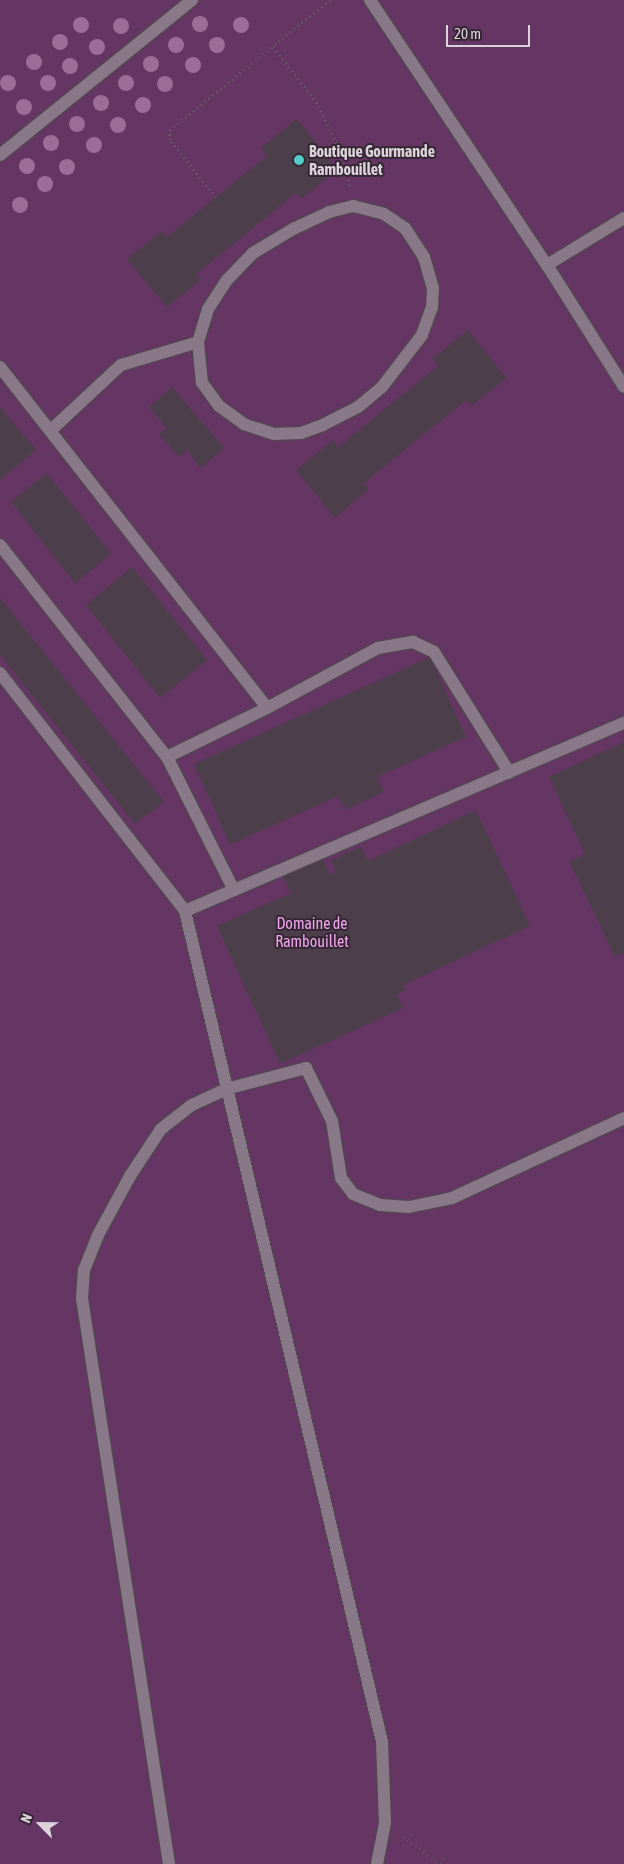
<!DOCTYPE html>
<style>
body{margin:0}
#map{position:relative;width:624px;height:1864px;overflow:hidden;background:#352834;font-family:"Asap Condensed",sans-serif}
div>[style]{position:absolute}
.green>*{inset:0;background:#653663}
.building>*{inset:0;background:#4c3e4b}
.path>*{height:3px;margin-top:-1.5px;transform-origin:0;background:repeating-linear-gradient(90deg,#675c66 0 1px,transparent 0 5px)}
.roads{filter:drop-shadow(1px 0 #524651) drop-shadow(-1px 0 #524651) drop-shadow(0 1px #524651) drop-shadow(0 -1px #524651)}
.minor>*{height:12px;margin:-6px;padding:0 6px;transform-origin:6px;border-radius:6px;background:#897887}
.trees>*{width:16px;height:16px;margin:-8px;border-radius:50%;background:#9c6d99}
.dots>*{width:14px;height:14px;translate:-50% -50%;box-sizing:border-box;border:2px solid #352834;border-radius:50%}
span{translate:-50% -50%;white-space:nowrap;text-align:center;line-height:1.15;-webkit-text-stroke:4px #352834;paint-order:stroke}
.poi-label{font-size:16px;color:#dbd2da;font-weight:700}
.left{translate:0 -50%;text-align:left}
.park-label{font-size:16px;color:#f0a5ec}
.north{position:absolute;left:15px;top:1799px;width:50px;height:50px;-webkit-text-stroke:4px #352834;paint-order:stroke;rotate:293deg;font-size:14px;font-weight:700;line-height:20px;text-align:center;color:#dbd2da}
.north::after{content:'';display:block;margin:auto;width:18px;height:22px;background:#dbd2da;clip-path:polygon(50% 0,100% 100%,50% 72%,0 100%)}
.scale{position:absolute;left:446px;top:25px;width:84px;height:22px;box-sizing:border-box;border:2px solid #dbd2da;border-top:0;padding-left:6px;font-size:15px;line-height:18px;white-space:nowrap;color:#dbd2da;-webkit-text-stroke:4px #352834;paint-order:stroke}
</style>
<div id="map">
<div class="green">
<div style="clip-path:polygon(0 0,624px 0,624px 1864px,0 1864px)"></div>
</div>
<div class="building">
<div style="clip-path:polygon(297px 119px,337px 170px,301px 199px,296px 193px,196px 274px,201px 279px,167px 307px,127px 259px,162px 231px,167px 237px,267px 156px,261px 148px)"></div>
<div style="clip-path:polygon(468px 330px,506px 378px,472px 406px,466px 400px,364px 483px,369px 489px,335px 518px,296px 470px,333px 440px,338px 447px,438px 366px,432px 359px)"></div>
<div style="clip-path:polygon(172px 387px,224px 448px,201px 468px,187px 450px,179px 457px,159px 434px,167px 428px,149px 407px)"></div>
<div style="clip-path:polygon(0 407px,36px 450px,0 480px)"></div>
<div style="clip-path:polygon(47px 473px,111px 554px,75px 583px,11px 502px)"></div>
<div style="clip-path:polygon(132px 567px,207px 660px,160px 698px,86px 605px)"></div>
<div style="clip-path:polygon(0 598px,164px 802px,135px 824px,0 655px)"></div>
<div style="clip-path:polygon(430px 657px,466px 737px,377px 777px,384px 792px,345px 810px,338px 796px,230px 845px,194px 764px)"></div>
<div style="clip-path:polygon(624px 742px,624px 953px,615px 957px,569px 861px,585px 854px,549px 777px)"></div>
<div style="clip-path:polygon(476px 810px,530px 926px,403px 985px,406px 990px,397px 994px,403px 1008px,280px 1064px,217px 926px,291px 893px,282px 875px,322px 857px,330px 875px,336px 872px,331px 861px,344px 854px,361px 847px,368px 861px)"></div>
</div>
<div class="path">
<div style="left:273px;top:47px;width:75px;rotate:52.1deg"></div>
<div style="left:319px;top:106px;width:65px;rotate:65.4deg"></div>
<div style="left:346px;top:165px;width:22px;rotate:80deg"></div>
<div style="left:216px;top:197px;width:73px;rotate:-128.9deg"></div>
<div style="left:170px;top:140px;width:10px;rotate:-90deg"></div>
<div style="left:170px;top:130px;width:206px;rotate:-39.1deg"></div>
<div style="left:404px;top:1836px;width:46px;rotate:37.9deg"></div>
</div>
<div class="roads">
<div class="minor">
<div style="left:370px;top:0;width:319px;rotate:56.3deg"></div>
<div style="left:547px;top:265px;width:144px;rotate:57.7deg"></div>
<div style="left:0;top:155px;width:247px;rotate:-38.9deg"></div>
<div style="left:353px;top:206px;width:32px;rotate:14deg"></div>
<div style="left:384px;top:214px;width:25px;rotate:34deg"></div>
<div style="left:405px;top:228px;width:35px;rotate:57deg"></div>
<div style="left:424px;top:257px;width:32px;rotate:74deg"></div>
<div style="left:433px;top:288px;width:19px;rotate:93deg"></div>
<div style="left:432px;top:307px;width:30px;rotate:110deg"></div>
<div style="left:422px;top:335px;width:66px;rotate:127.6deg"></div>
<div style="left:382px;top:387px;width:31px;rotate:140deg"></div>
<div style="left:358px;top:407px;width:39px;rotate:153deg"></div>
<div style="left:323px;top:425px;width:23px;rotate:160deg"></div>
<div style="left:301px;top:433px;width:27px;rotate:178deg"></div>
<div style="left:274px;top:434px;width:32px;rotate:-162deg"></div>
<div style="left:244px;top:424px;width:31px;rotate:-144deg"></div>
<div style="left:219px;top:406px;width:29px;rotate:-126deg"></div>
<div style="left:202px;top:383px;width:41px;rotate:-95.6deg"></div>
<div style="left:198px;top:342px;width:34px;rotate:-73deg"></div>
<div style="left:208px;top:309px;width:35px;rotate:-57deg"></div>
<div style="left:227px;top:280px;width:37px;rotate:-46deg"></div>
<div style="left:253px;top:253px;width:47px;rotate:-31deg"></div>
<div style="left:293px;top:229px;width:40px;rotate:-25deg"></div>
<div style="left:329px;top:212px;width:25px;rotate:-14deg"></div>
<div style="left:547px;top:265px;width:90px;rotate:-31.4deg"></div>
<div style="left:0;top:367px;width:433px;rotate:51.9deg"></div>
<div style="left:267px;top:708px;width:126px;rotate:-28.4deg"></div>
<div style="left:378px;top:648px;width:36px;rotate:-10deg"></div>
<div style="left:413px;top:642px;width:23px;rotate:25deg"></div>
<div style="left:434px;top:652px;width:142px;rotate:58deg"></div>
<div style="left:50px;top:431px;width:97px;rotate:-42.9deg"></div>
<div style="left:121px;top:365px;width:80px;rotate:-16.6deg"></div>
<div style="left:0;top:545px;width:270px;rotate:51.8deg"></div>
<div style="left:167px;top:757px;width:149px;rotate:63.3deg"></div>
<div style="left:0;top:673px;width:301px;rotate:52.1deg"></div>
<div style="left:185px;top:911px;width:854px;rotate:76.66deg"></div>
<div style="left:382px;top:1742px;width:81px;rotate:87.9deg"></div>
<div style="left:385px;top:1823px;width:42px;rotate:101deg"></div>
<div style="left:167px;top:757px;width:111px;rotate:-26.1deg"></div>
<div style="left:185px;top:911px;width:478px;rotate:-23.2deg"></div>
<div style="left:169px;top:1864px;width:573px;rotate:-98.74deg"></div>
<div style="left:82px;top:1298px;width:28px;rotate:-86deg"></div>
<div style="left:84px;top:1270px;width:38px;rotate:-68deg"></div>
<div style="left:98px;top:1235px;width:67px;rotate:-61.5deg"></div>
<div style="left:130px;top:1176px;width:56px;rotate:-56.6deg"></div>
<div style="left:161px;top:1129px;width:39px;rotate:-38deg"></div>
<div style="left:192px;top:1105px;width:38px;rotate:-25deg"></div>
<div style="left:226px;top:1089px;width:83px;rotate:-14.7deg"></div>
<div style="left:306px;top:1068px;width:59px;rotate:63.9deg"></div>
<div style="left:332px;top:1121px;width:58px;rotate:81deg"></div>
<div style="left:341px;top:1178px;width:20px;rotate:53deg"></div>
<div style="left:353px;top:1194px;width:29px;rotate:22deg"></div>
<div style="left:380px;top:1205px;width:29px;rotate:4deg"></div>
<div style="left:409px;top:1207px;width:44px;rotate:-11.8deg"></div>
<div style="left:452px;top:1198px;width:190px;rotate:-24.9deg"></div>
</div>
</div>
<div class="trees">
<div style="left:200px;top:24px"></div>
<div style="left:81px;top:25px"></div>
<div style="left:241px;top:25px"></div>
<div style="left:121px;top:26px"></div>
<div style="left:60px;top:42px"></div>
<div style="left:176px;top:45px"></div>
<div style="left:217px;top:45px"></div>
<div style="left:97px;top:47px"></div>
<div style="left:34px;top:62px"></div>
<div style="left:151px;top:64px"></div>
<div style="left:193px;top:65px"></div>
<div style="left:70px;top:66px"></div>
<div style="left:8px;top:83px"></div>
<div style="left:48px;top:83px"></div>
<div style="left:126px;top:83px"></div>
<div style="left:165px;top:84px"></div>
<div style="left:101px;top:103px"></div>
<div style="left:143px;top:105px"></div>
<div style="left:24px;top:107px"></div>
<div style="left:77px;top:124px"></div>
<div style="left:118px;top:125px"></div>
<div style="left:51px;top:143px"></div>
<div style="left:94px;top:145px"></div>
<div style="left:27px;top:166px"></div>
<div style="left:67px;top:167px"></div>
<div style="left:45px;top:184px"></div>
<div style="left:20px;top:205px"></div>
</div>
<div class="dots">
<div style="left:299px;top:160px;background:#54cdc8"></div>
</div>
<div class="poi-label">
<span class="left" style="left:309px;top:160px">Boutique Gourmande<br>Rambouillet</span>
</div>
<div class="park-label">
<span style="left:312px;top:932px">Domaine de<br>Rambouillet</span>
</div>
<div class="north">N</div>
<div class="scale">20 m</div>
</div>
